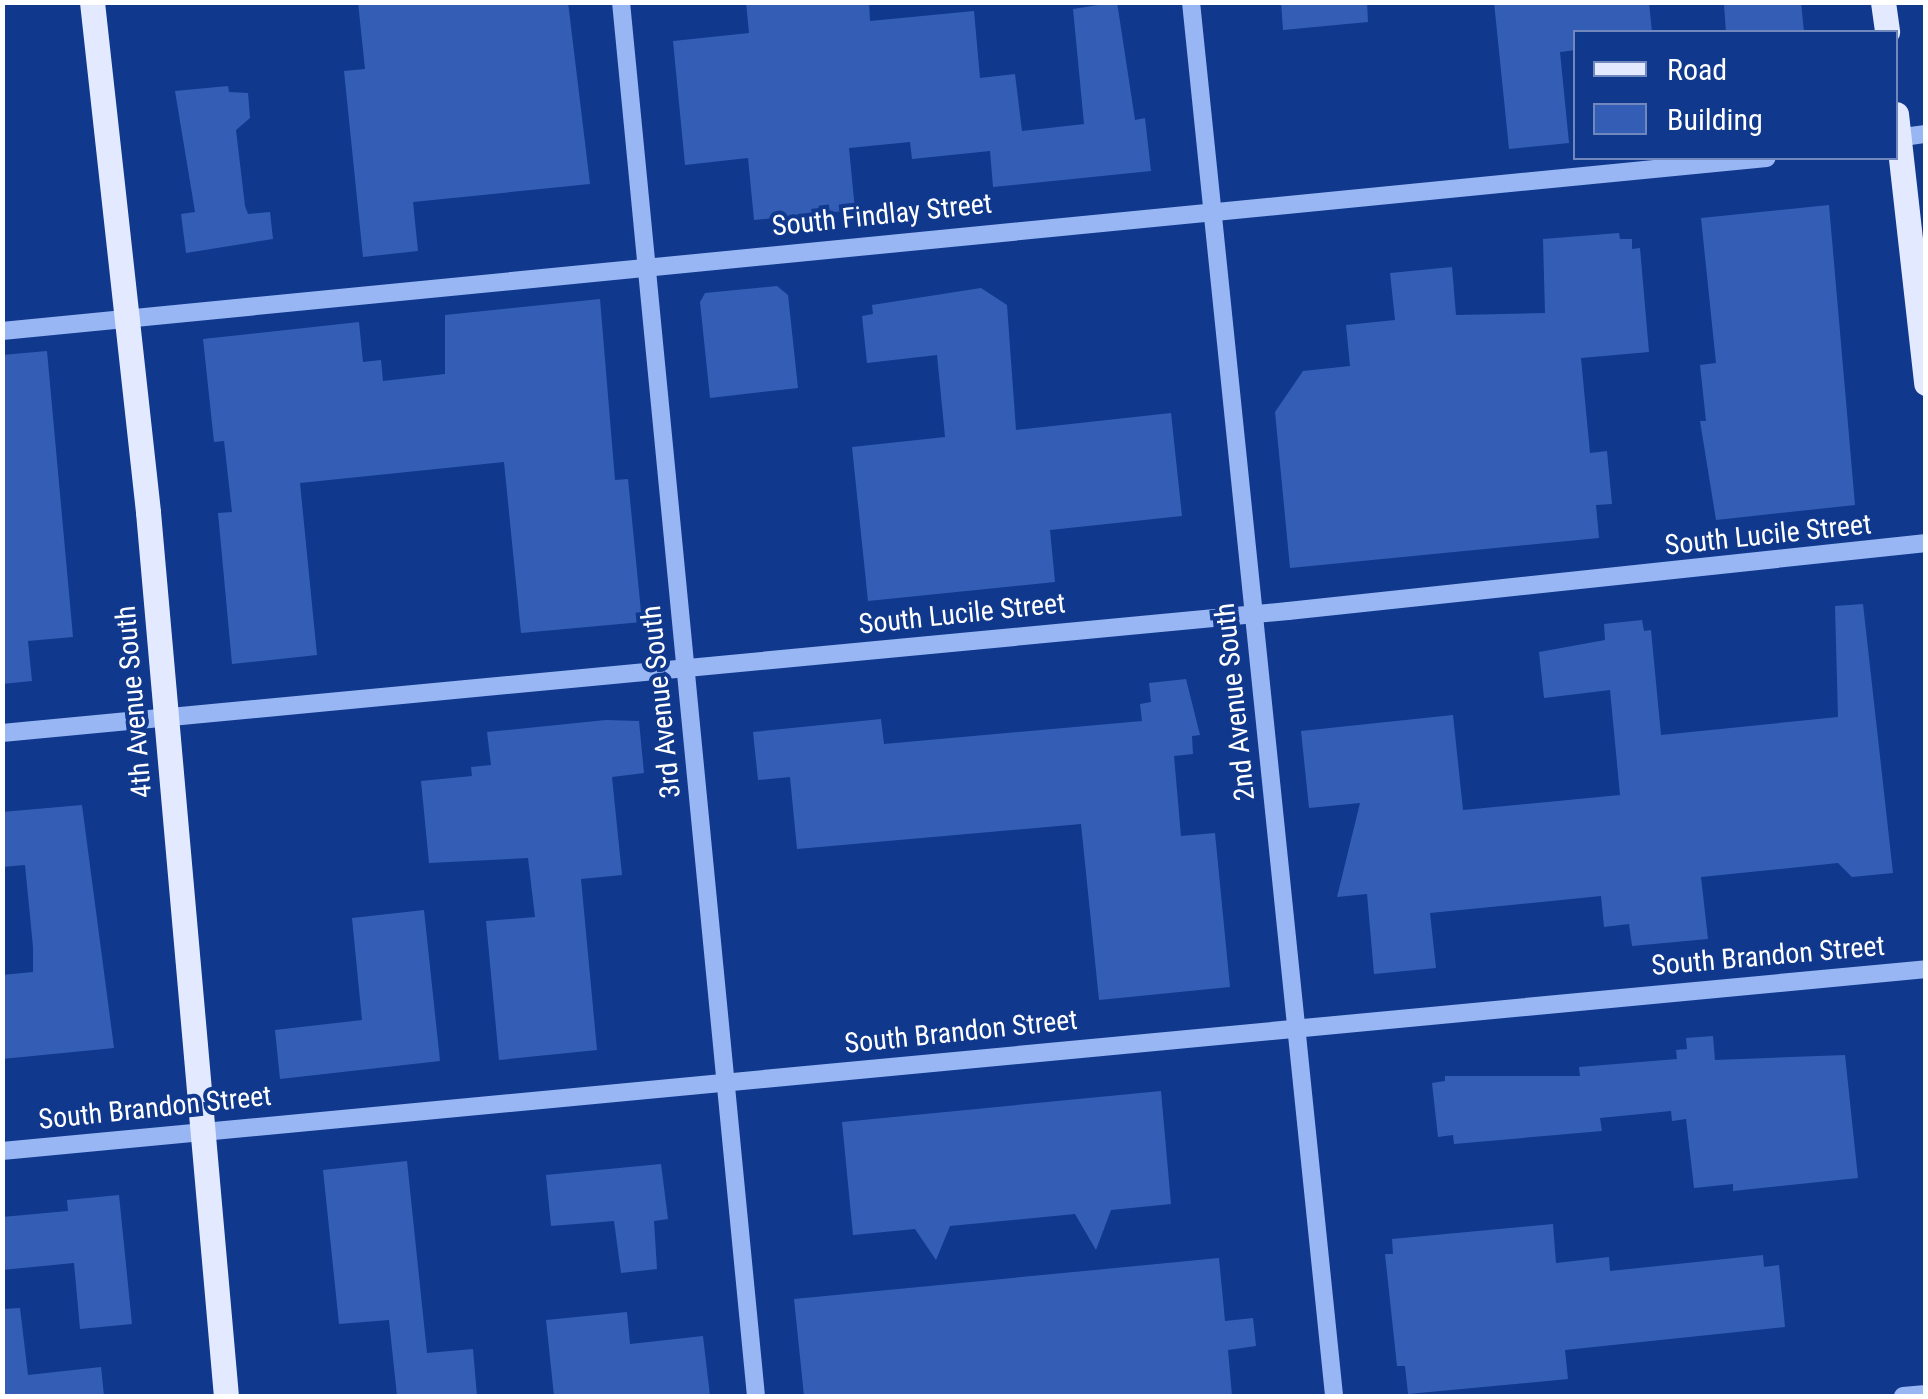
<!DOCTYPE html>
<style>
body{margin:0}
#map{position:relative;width:1928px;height:1399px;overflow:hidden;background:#10388d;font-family:"Roboto Condensed",sans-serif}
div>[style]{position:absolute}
.building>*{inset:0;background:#345eb5}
.minor>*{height:18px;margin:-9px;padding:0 9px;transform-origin:9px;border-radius:9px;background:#97b6f3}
.major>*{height:25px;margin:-12.5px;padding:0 12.5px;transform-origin:12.5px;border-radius:12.5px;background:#e3eaff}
span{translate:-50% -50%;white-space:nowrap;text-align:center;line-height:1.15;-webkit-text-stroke:8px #10388d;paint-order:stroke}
.street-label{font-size:28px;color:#fff}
.frame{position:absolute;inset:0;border:5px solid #fff;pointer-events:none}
.legend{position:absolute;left:1573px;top:30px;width:325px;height:130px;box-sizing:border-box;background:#10388d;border:2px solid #7088bb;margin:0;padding:12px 18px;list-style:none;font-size:30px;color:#fff}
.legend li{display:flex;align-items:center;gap:20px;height:50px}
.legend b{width:50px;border:2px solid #7088bb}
</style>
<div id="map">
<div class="building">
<div style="clip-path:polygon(358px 2px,568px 2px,590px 184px,413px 202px,418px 251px,363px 257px,344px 71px,365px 69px)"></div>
<div style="clip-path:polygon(746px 2px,869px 2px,870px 21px,974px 11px,980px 78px,1015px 74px,1022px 131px,1084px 124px,1073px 9px,1117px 2px,1135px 120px,1145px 118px,1151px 171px,993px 187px,990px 151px,912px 159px,910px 142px,849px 148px,855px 210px,754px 220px,748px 158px,685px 165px,673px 41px,749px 33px)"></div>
<div style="clip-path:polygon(1281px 2px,1367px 2px,1368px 22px,1283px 30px)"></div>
<div style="clip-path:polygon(1494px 2px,1649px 2px,1652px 32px,1576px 32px,1576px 50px,1560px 52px,1569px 143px,1509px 149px)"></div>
<div style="clip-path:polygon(1801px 2px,1804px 32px,1726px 32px,1724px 5px)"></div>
<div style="clip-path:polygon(228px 86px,229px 92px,248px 93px,250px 118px,236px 130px,245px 206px,248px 214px,270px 212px,273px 239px,186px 253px,181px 214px,195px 212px,175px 91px)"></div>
<div style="clip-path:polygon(1829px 205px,1855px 505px,1716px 520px,1700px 421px,1706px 421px,1700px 365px,1716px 363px,1701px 218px)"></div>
<div style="clip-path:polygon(1619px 233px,1620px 239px,1632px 239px,1632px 249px,1640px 248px,1649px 352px,1581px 358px,1590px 453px,1607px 451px,1612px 504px,1596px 505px,1599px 538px,1290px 568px,1275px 412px,1303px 371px,1350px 366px,1346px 325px,1395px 320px,1390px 273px,1452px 267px,1456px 315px,1545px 313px,1543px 239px)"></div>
<div style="clip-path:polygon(777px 286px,788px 295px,798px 388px,710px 398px,700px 302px,705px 293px)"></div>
<div style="clip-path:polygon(981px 288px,1007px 305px,1016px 430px,1171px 413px,1182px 516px,1050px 530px,1055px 582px,868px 601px,852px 447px,945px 437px,937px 355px,867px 363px,862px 316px,873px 314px,872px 305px)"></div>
<div style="clip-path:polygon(600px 299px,615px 480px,628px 479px,642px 622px,521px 633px,504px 462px,300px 483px,317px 655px,232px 664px,218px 513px,232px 512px,224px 441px,214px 442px,203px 339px,359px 322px,363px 362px,381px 360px,383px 381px,445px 374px,445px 315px)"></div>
<div style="clip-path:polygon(47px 351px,73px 637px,28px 641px,32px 681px,2px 684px,2px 355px)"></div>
<div style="clip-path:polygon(1863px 604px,1893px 873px,1852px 877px,1838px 863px,1701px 877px,1708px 939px,1632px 946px,1629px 924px,1604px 927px,1601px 896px,1430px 913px,1436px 968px,1374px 974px,1367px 894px,1337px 897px,1360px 803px,1309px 808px,1301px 731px,1453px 715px,1463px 810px,1620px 795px,1610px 690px,1544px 698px,1539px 652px,1605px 640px,1604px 624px,1642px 620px,1644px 631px,1651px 630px,1661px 735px,1838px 717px,1835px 606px)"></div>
<div style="clip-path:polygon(1186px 679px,1200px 735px,1192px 736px,1193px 754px,1174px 756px,1181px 836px,1215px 833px,1230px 987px,1099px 1000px,1081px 824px,797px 849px,790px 777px,758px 780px,753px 732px,881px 719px,884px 744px,1142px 721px,1140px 704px,1151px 702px,1149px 683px)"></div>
<div style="clip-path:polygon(606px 720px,639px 721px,644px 773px,612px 777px,622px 875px,581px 879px,597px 1050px,499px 1060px,486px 921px,535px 917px,528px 858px,429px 863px,421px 781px,472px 776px,471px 767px,491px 765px,487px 732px)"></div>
<div style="clip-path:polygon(82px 805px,114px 1048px,2px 1059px,2px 975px,33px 972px,33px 947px,25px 865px,2px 867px,2px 812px)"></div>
<div style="clip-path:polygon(424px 910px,440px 1061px,280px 1079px,275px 1030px,362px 1020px,352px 918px)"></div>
<div style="clip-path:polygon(1713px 1036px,1715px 1060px,1845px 1055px,1858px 1178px,1733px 1191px,1733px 1184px,1694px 1188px,1686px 1119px,1672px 1121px,1671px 1111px,1600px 1118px,1602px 1131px,1454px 1144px,1453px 1135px,1438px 1137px,1432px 1083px,1445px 1081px,1445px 1076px,1580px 1076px,1579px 1067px,1677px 1059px,1676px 1050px,1687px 1049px,1686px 1038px)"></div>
<div style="clip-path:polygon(1161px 1091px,1171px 1204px,1111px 1210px,1096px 1250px,1075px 1214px,950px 1226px,936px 1260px,915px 1229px,853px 1235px,842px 1122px)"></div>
<div style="clip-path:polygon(407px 1161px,427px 1353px,473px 1349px,477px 1396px,397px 1396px,389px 1320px,339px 1324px,323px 1170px)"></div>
<div style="clip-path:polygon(661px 1164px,668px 1219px,654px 1221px,657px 1269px,621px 1273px,614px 1221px,551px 1226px,546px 1175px)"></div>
<div style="clip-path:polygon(119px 1195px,132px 1324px,80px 1329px,74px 1263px,2px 1270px,2px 1217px,68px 1211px,67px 1200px)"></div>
<div style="clip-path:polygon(1553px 1224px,1556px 1263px,1609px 1257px,1610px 1271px,1763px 1255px,1764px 1267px,1779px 1265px,1785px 1327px,1565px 1350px,1568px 1379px,1408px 1394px,1405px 1366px,1397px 1366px,1385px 1254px,1393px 1254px,1392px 1239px)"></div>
<div style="clip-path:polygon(1219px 1258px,1225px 1321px,1253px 1318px,1256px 1346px,1228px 1350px,1232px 1396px,804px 1396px,794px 1299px)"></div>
<div style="clip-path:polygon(20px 1308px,28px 1375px,101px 1367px,104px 1396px,2px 1396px,2px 1309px)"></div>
<div style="clip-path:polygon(627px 1312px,630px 1344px,703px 1336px,710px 1396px,554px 1396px,546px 1320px)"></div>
</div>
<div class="minor">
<div style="left:621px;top:2px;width:1401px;rotate:84.47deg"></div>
<div style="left:1191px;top:2px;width:1401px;rotate:84.14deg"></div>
<div style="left:1896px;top:138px;width:30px;rotate:-8deg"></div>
<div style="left:2px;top:331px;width:1773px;rotate:-5.6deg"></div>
<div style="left:2px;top:733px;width:1292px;rotate:-5.42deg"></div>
<div style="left:1288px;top:611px;width:642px;rotate:-6.08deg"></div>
<div style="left:2px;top:1151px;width:1933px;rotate:-5.4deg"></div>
<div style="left:1903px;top:1396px;width:23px;rotate:-5deg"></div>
</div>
<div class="major">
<div style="left:92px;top:2px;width:513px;rotate:83.73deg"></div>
<div style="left:148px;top:512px;width:887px;rotate:84.96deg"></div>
<div style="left:1883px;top:2px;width:30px;rotate:82deg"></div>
<div style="left:1896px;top:114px;width:271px;rotate:83.6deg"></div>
</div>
<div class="street-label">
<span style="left:882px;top:215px;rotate:-6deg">South Findlay Street</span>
<span style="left:1768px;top:535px;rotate:-6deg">South Lucile Street</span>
<span style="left:962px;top:614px;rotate:-6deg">South Lucile Street</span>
<span style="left:134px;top:702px;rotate:-95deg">4th Avenue South</span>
<span style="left:661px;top:702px;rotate:-96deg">3rd Avenue South</span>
<span style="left:1235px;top:702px;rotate:-96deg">2nd Avenue South</span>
<span style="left:1768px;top:956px;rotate:-5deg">South Brandon Street</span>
<span style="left:961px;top:1032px;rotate:-6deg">South Brandon Street</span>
<span style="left:155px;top:1108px;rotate:-6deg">South Brandon Street</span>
</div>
<div class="frame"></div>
<ul class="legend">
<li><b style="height:12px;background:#e3eaff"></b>Road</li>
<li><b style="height:28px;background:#345eb5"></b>Building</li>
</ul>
</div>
